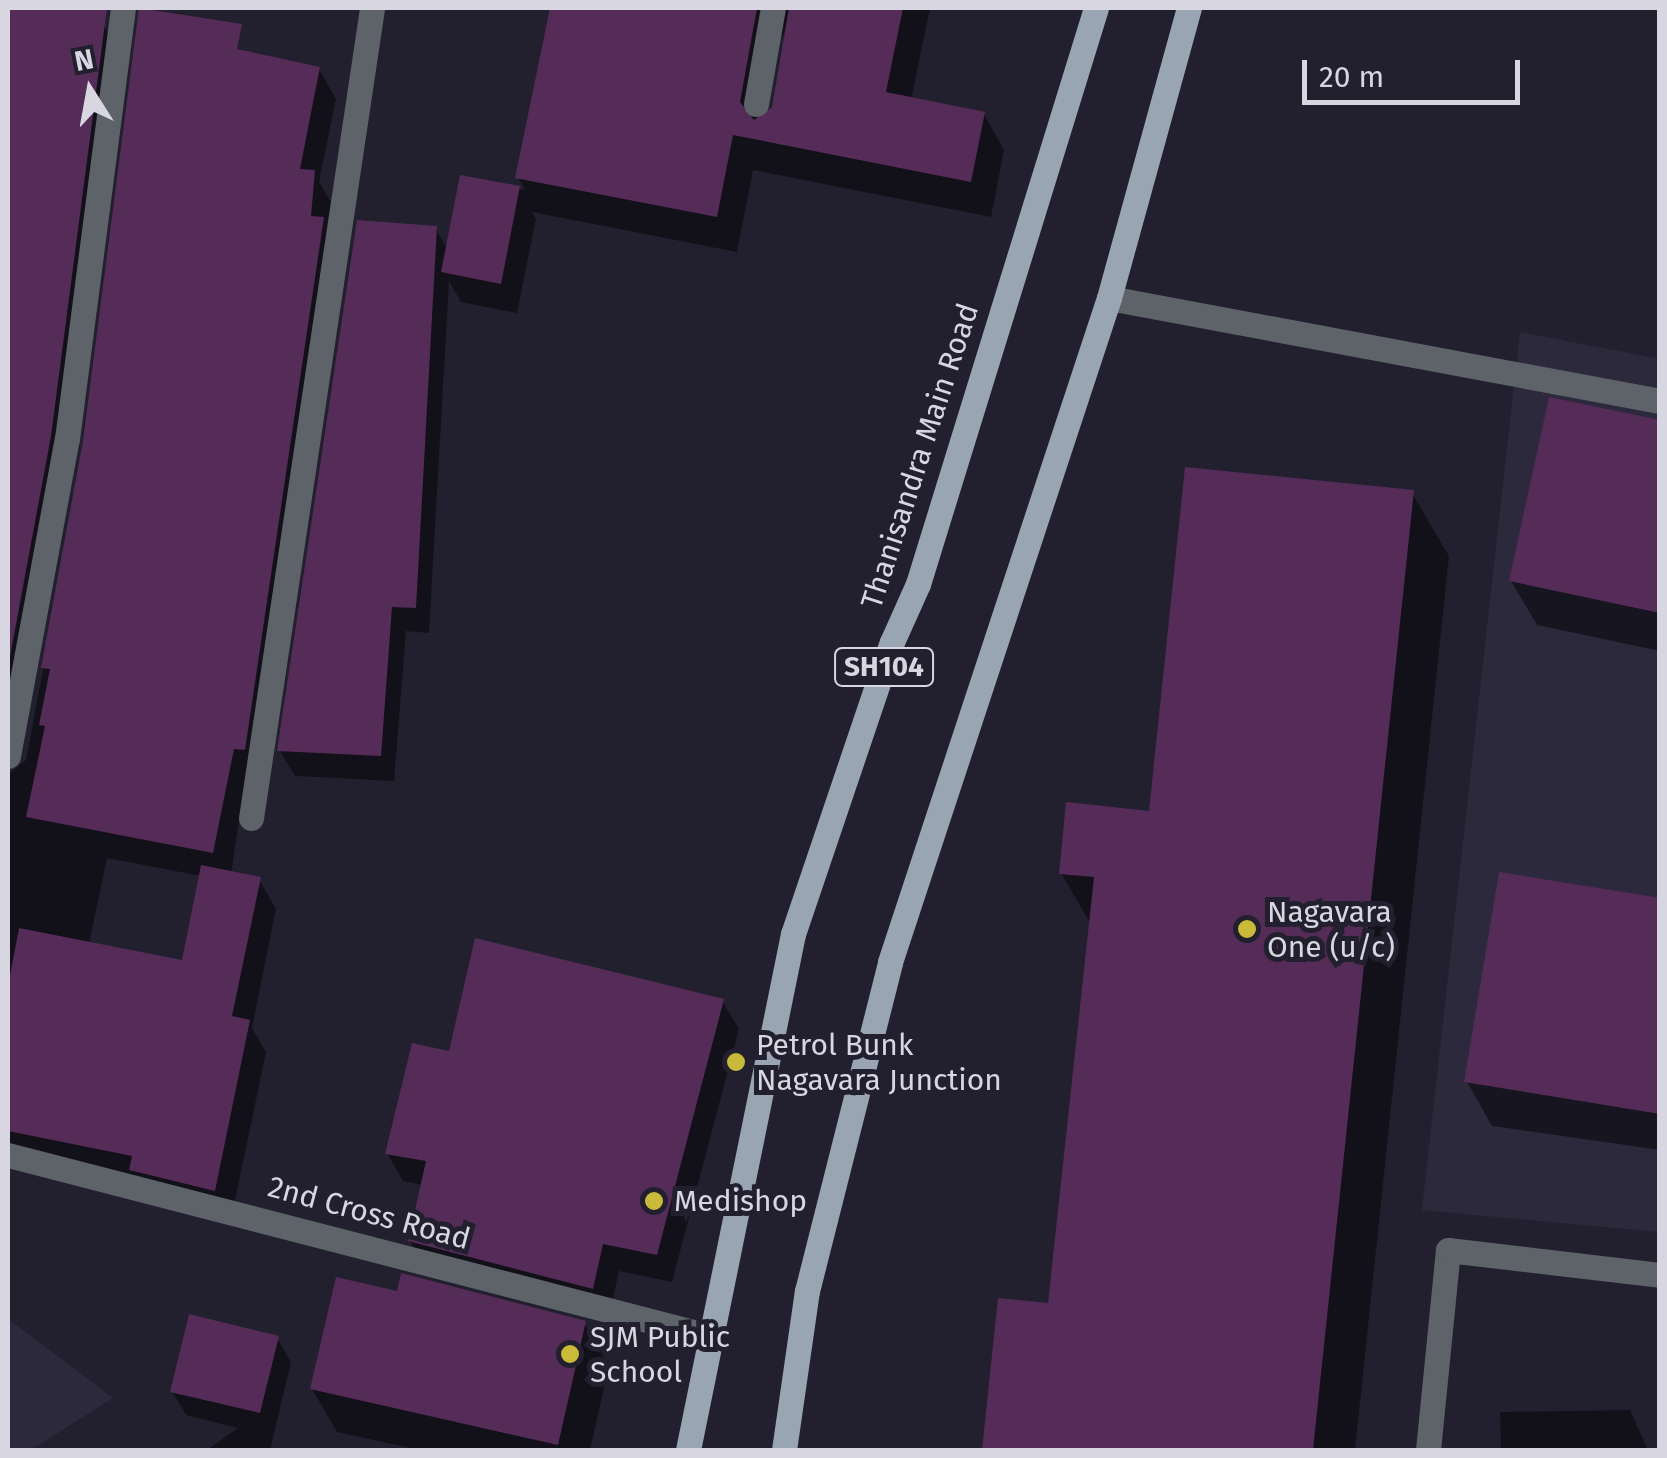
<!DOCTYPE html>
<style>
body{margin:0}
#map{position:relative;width:1667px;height:1458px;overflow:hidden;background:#22202f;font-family:"Fira Sans",sans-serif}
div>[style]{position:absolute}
.built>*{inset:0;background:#2c293d}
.shadow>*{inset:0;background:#0007}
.building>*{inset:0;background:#552b58}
.minor>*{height:25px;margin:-12.5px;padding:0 12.5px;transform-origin:12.5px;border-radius:12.5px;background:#5e636a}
.major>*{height:25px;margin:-12.5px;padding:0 12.5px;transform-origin:12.5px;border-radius:12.5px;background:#9aa5b3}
.dots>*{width:28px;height:28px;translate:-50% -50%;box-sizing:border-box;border:5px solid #22202f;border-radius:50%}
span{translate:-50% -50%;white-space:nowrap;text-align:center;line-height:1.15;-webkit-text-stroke:10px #22202f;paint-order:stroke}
.shield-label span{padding:2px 8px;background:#22202f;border:2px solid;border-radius:8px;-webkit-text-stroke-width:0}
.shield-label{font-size:28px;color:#d7d6e1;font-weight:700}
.street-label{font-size:30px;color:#d7d6e1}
.poi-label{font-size:30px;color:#d7d6e1}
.left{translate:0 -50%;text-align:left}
.frame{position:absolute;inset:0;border:10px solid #d7d6e1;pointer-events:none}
.north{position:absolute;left:40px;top:40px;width:100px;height:100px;-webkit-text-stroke:8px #22202f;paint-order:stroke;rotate:349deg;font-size:28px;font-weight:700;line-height:40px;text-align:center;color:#d7d6e1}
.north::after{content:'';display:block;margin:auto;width:35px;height:45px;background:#d7d6e1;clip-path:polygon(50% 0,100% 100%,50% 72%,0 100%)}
.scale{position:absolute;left:1302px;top:60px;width:218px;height:45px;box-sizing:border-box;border:5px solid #d7d6e1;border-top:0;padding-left:12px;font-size:30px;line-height:35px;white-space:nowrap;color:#d7d6e1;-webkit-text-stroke:8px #22202f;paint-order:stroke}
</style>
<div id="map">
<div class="built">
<div style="clip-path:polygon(1520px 332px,1659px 359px,1659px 1232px,1422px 1210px)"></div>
<div style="clip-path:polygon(8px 1319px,113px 1398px,31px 1450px,8px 1450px)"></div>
</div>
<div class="shadow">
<div style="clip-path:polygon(evenodd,8px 8px,103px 24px,120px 54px,67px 468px,10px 773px,26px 760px,86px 442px,319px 69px,336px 99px,319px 182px,331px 202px,231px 874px,259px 879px,276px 909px,252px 1028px,266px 1052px,231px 1220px,8px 1157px,8px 8px,107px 858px,201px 876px,184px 963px,89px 944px,107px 858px)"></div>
<div style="clip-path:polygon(evenodd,648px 8px,930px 8px,911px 100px,984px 114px,1004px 150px,991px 217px,753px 170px,737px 252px,532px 212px,536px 219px,517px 313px,461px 302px,449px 281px,429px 633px,406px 631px,394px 781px,295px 776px,280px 751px,436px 229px,448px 250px,462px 178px,525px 190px,518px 177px,642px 35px,648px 8px,788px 29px,774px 109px,763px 117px,777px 42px,788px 29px)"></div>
<div style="clip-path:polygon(1660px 422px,1660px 651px,1537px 625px,1511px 581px)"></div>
<div style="clip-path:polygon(1412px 493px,1449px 556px,1355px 1450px,984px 1450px,1000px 1301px,1051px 1306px,1092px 926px,1061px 873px,1151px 814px)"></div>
<div style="clip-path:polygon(1660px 901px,1660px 1150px,1492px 1126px,1467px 1082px)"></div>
<div style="clip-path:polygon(722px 1001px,739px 1029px,672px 1282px,619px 1271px,609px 1316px,426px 1269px,410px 1241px,423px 1185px,403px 1181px,387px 1153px,451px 1054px)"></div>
<div style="clip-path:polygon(584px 1323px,609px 1366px,590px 1450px,420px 1450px,337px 1432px,312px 1389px)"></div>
<div style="clip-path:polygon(277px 1338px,291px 1362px,270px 1450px,207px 1450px,238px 1428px,186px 1415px,172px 1391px)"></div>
<div style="clip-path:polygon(1630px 1410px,1648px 1450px,1501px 1450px,1500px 1412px)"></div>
</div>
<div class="building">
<div style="clip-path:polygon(8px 8px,107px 8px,51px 436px,9px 662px)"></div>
<div style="clip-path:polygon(139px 8px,242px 24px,237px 49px,320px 67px,300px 169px,315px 170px,311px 216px,324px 217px,245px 750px,234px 749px,213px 853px,26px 817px,45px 726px,39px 725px,50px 669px,41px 668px,83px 441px)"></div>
<div style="clip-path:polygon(550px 8px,757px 8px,740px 102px,754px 120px,772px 107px,789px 8px,903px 8px,886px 92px,985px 112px,971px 182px,733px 135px,717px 217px,515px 178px)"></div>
<div style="clip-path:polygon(460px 175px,520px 186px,501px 284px,441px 272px)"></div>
<div style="clip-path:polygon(357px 220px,437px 226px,416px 608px,392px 607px,381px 756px,277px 751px)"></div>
<div style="clip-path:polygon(1549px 397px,1660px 420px,1660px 613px,1509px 581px)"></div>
<div style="clip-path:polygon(1185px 467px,1414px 490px,1313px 1450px,982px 1450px,998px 1298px,1048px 1303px,1094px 877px,1059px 874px,1066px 802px,1149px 811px)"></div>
<div style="clip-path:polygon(201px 865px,261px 877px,232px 1016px,250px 1020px,215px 1191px,129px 1170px,132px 1156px,8px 1131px,8px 986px,19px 928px,182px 960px)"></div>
<div style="clip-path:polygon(1499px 872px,1660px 898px,1660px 1114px,1464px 1082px)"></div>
<div style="clip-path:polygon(475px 938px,724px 999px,657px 1255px,603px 1244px,593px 1289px,408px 1241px,426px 1161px,385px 1154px,412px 1043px,449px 1051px)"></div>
<div style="clip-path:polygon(401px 1273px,586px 1321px,558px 1445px,310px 1389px,336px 1277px,397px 1291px)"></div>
<div style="clip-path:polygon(189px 1314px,279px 1336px,260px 1413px,170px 1392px)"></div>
</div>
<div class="minor">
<div style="left:756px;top:104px;width:97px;rotate:-80deg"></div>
<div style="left:1109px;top:298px;width:561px;rotate:10.59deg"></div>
<div style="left:8px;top:756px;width:322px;rotate:-79.5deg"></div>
<div style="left:67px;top:439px;width:435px;rotate:-82.6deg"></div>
<div style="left:251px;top:818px;width:819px;rotate:-81.5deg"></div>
<div style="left:8px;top:1155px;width:728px;rotate:14.48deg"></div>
<div style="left:1428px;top:1450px;width:201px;rotate:-84.3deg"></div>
<div style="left:1448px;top:1250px;width:213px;rotate:6.7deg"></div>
</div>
<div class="major">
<div style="left:688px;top:1450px;width:527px;rotate:-78.5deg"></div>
<div style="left:793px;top:934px;width:308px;rotate:-71.3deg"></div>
<div style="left:892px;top:642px;width:64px;rotate:-65.9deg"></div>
<div style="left:918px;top:584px;width:603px;rotate:-72.83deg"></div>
<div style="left:784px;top:1450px;width:161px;rotate:-81.8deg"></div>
<div style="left:807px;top:1291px;width:339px;rotate:-75.8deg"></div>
<div style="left:890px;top:962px;width:699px;rotate:-71.75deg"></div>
<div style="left:1109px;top:298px;width:301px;rotate:-74.6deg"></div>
</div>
<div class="dots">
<div style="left:1247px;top:929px;background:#caba39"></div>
<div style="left:736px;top:1062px;background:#caba39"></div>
<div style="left:654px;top:1201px;background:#caba39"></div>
<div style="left:570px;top:1354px;background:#caba39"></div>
</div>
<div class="shield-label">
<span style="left:884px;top:667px">SH104</span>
</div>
<div class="street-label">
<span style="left:920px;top:456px;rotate:-72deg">Thanisandra Main Road</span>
<span style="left:369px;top:1213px;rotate:15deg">2nd Cross Road</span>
</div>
<div class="poi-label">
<span class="left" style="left:1267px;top:929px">Nagavara<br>One (u/c)</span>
<span class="left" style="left:756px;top:1062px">Petrol Bunk<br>Nagavara Junction</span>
<span class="left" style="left:674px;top:1201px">Medishop</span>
<span class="left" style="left:590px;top:1354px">SJM Public<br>School</span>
</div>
<div class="frame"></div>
<div class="north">N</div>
<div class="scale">20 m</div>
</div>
